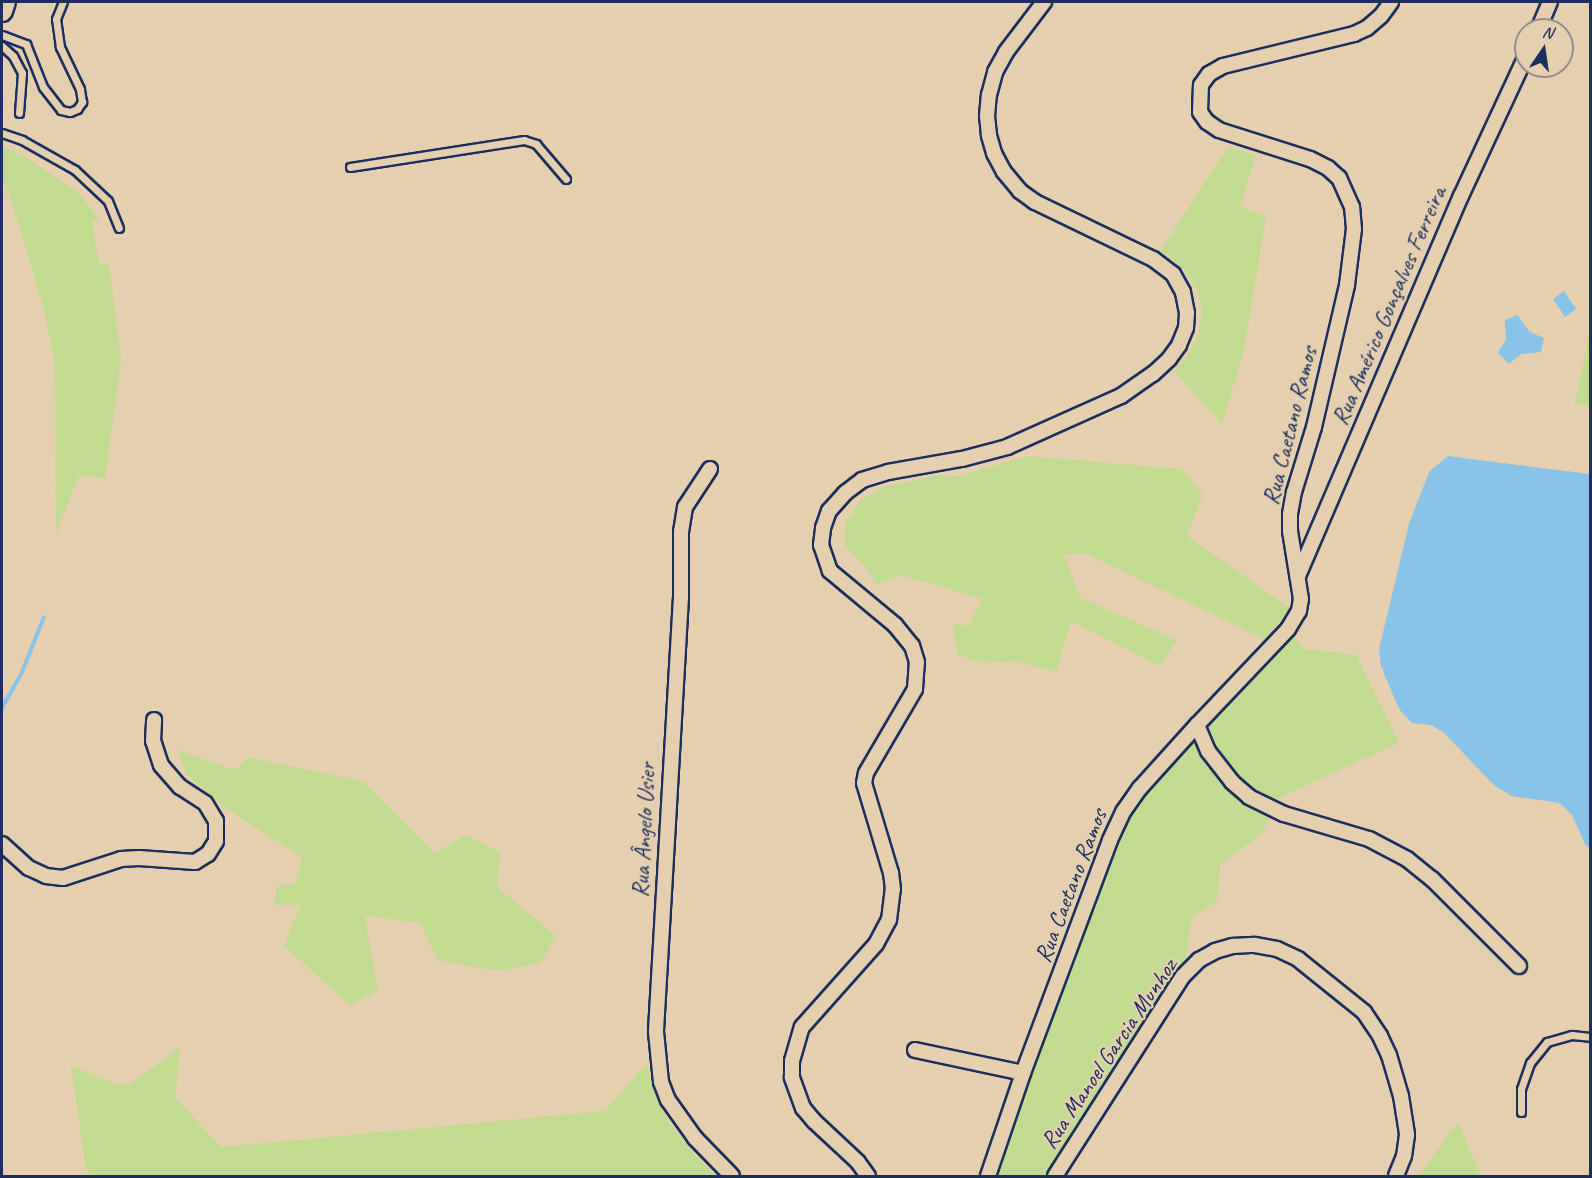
<!DOCTYPE html>
<meta charset="utf-8">
<style>
body{margin:0}
#map{position:relative;width:1592px;height:1178px;overflow:hidden;background:#e5cfae;font-family:Caveat,sans-serif}
div>[style]{position:absolute}
.green>*{inset:0;background:#c3db91}
.water>*{inset:0;background:#89c3e8}
.stream>*{height:4px;margin:-2px;padding:0 2px;transform-origin:2px;border-radius:2px;background:#89c3e8}
.roads{filter:drop-shadow(2px 0 #1b2f5e) drop-shadow(-2px 0 #1b2f5e) drop-shadow(0 2px #1b2f5e) drop-shadow(0 -2px #1b2f5e)}
.lane>*{height:7px;margin:-3.5px;padding:0 3.5px;transform-origin:3.5px;border-radius:3.5px;background:#e5cfae}
.street>*{height:14px;margin:-7px;padding:0 7px;transform-origin:7px;border-radius:7px;background:#e5cfae}
.secondary>*{height:20px;margin:-10px;padding:0 10px;transform-origin:10px;border-radius:10px;background:#e5cfae}
span{translate:-50% -50%;white-space:nowrap;text-align:center;line-height:1.15;-webkit-text-stroke:4.5px #e5cfae;paint-order:stroke}
.street-label{font-size:24px;color:#1b2f5e}
.frame{position:absolute;inset:0;border:3px solid #1b2f5e;pointer-events:none}
.north{position:absolute;left:1514px;top:18px;width:60px;height:60px;box-sizing:border-box;background:#e5cfae;border:2px solid #948f8e;border-radius:50%;rotate:13deg;font-size:16px;font-weight:700;line-height:24px;text-align:center;color:#1b2f5e}
.north::after{content:'';display:block;margin:auto;width:21px;height:27px;background:#1b2f5e;clip-path:polygon(50% 0,100% 100%,50% 72%,0 100%)}
</style>
<div id="map">
<div class="green">
<div style="clip-path:polygon(2px 146px,26px 157px,80px 194px,99px 220px,92px 222px,99px 263px,109px 265px,121px 362px,105px 478px,79px 475px,56px 534px,55px 362px,42px 302px,11px 199px,2px 180px)"></div>
<div style="clip-path:polygon(1228px 147px,1256px 155px,1240px 206px,1266px 217px,1244px 350px,1222px 424px,1174px 371px,1187px 356px,1198px 336px,1202px 309px,1196px 289px,1184px 269px,1161px 250px)"></div>
<div style="clip-path:polygon(1590px 331px,1590px 406px,1575px 403px)"></div>
<div style="clip-path:polygon(1028px 456px,1181px 469px,1203px 494px,1187px 536px,1291px 609px,1264px 639px,1085px 553px,1064px 555px,1081px 598px,1177px 640px,1160px 666px,1071px 621px,1056px 672px,1014px 661px,984px 663px,958px 655px,952px 623px,968px 626px,982px 599px,901px 575px,876px 585px,865px 567px,845px 546px,845px 524px,859px 502px,881px 488px,937px 475px,958px 476px)"></div>
<div style="clip-path:polygon(1288px 629px,1303px 649px,1356px 655px,1399px 743px,1281px 797px,1262px 833px,1220px 865px,1217px 901px,1192px 917px,1183px 976px,1055px 1176px,988px 1176px,1123px 812px)"></div>
<div style="clip-path:polygon(177px 750px,235px 770px,248px 757px,364px 782px,435px 853px,466px 835px,500px 852px,497px 887px,556px 936px,541px 963px,497px 971px,437px 960px,420px 923px,365px 916px,378px 991px,350px 1005px,284px 946px,301px 905px,274px 905px,277px 886px,295px 883px,302px 857px,227px 809px,187px 775px)"></div>
<div style="clip-path:polygon(180px 1047px,175px 1097px,221px 1147px,605px 1111px,647px 1063px,653px 1090px,667px 1120px,694px 1154px,717px 1176px,90px 1176px,85px 1162px,71px 1065px,118px 1085px,129px 1085px)"></div>
<div style="clip-path:polygon(1458px 1122px,1481px 1176px,1418px 1176px)"></div>
</div>
<div class="water">
<div style="clip-path:polygon(1564px 291px,1576px 309px,1565px 317px,1553px 299px)"></div>
<div style="clip-path:polygon(1517px 315px,1530px 332px,1544px 338px,1541px 352px,1521px 354px,1509px 364px,1499px 354px,1499px 350px,1506px 340px,1505px 320px)"></div>
<div style="clip-path:polygon(1448px 456px,1590px 474px,1590px 846px,1586px 846px,1572px 815px,1560px 803px,1511px 796px,1494px 785px,1443px 732px,1431px 725px,1412px 723px,1399px 709px,1381px 666px,1379px 649px,1409px 524px,1429px 472px)"></div>
</div>
<div class="stream">
<div style="left:2px;top:708px;width:41px;rotate:-60.9deg"></div>
<div style="left:22px;top:672px;width:59px;rotate:-68.2deg"></div>
</div>
<div class="roads">
<div class="lane">
<div style="left:2px;top:35px;width:26px;rotate:21deg"></div>
<div style="left:26px;top:44px;width:46px;rotate:68.4deg"></div>
<div style="left:43px;top:87px;width:29px;rotate:52deg"></div>
<div style="left:61px;top:110px;width:9px;rotate:13deg"></div>
<div style="left:70px;top:112px;width:8px;rotate:-23deg"></div>
<div style="left:77px;top:109px;width:9px;rotate:-54deg"></div>
<div style="left:82px;top:102px;width:13px;rotate:-99deg"></div>
<div style="left:80px;top:89px;width:47px;rotate:-115.5deg"></div>
<div style="left:60px;top:47px;width:28px;rotate:-98deg"></div>
<div style="left:56px;top:19px;width:18px;rotate:-68deg"></div>
<div style="left:2px;top:46px;width:15px;rotate:42deg"></div>
<div style="left:13px;top:56px;width:19px;rotate:62deg"></div>
<div style="left:22px;top:73px;width:40px;rotate:94.3deg"></div>
<div style="left:2px;top:133px;width:21px;rotate:19deg"></div>
<div style="left:22px;top:140px;width:61px;rotate:29.5deg"></div>
<div style="left:75px;top:170px;width:45px;rotate:43.2deg"></div>
<div style="left:108px;top:201px;width:29px;rotate:68deg"></div>
<div style="left:350px;top:167px;width:176px;rotate:-8.8deg"></div>
<div style="left:524px;top:140px;width:13px;rotate:18deg"></div>
<div style="left:536px;top:144px;width:46px;rotate:49.4deg"></div>
<div style="left:1521px;top:1112px;width:23px;rotate:-90deg"></div>
<div style="left:1521px;top:1089px;width:28px;rotate:-71deg"></div>
<div style="left:1530px;top:1063px;width:27px;rotate:-51deg"></div>
<div style="left:1547px;top:1042px;width:26px;rotate:-16deg"></div>
<div style="left:1572px;top:1035px;width:18px;rotate:6deg"></div>
</div>
<div class="street">
<div style="left:1538px;top:30px;width:30px;rotate:-67deg"></div>
<div style="left:710px;top:469px;width:45px;rotate:123.3deg"></div>
<div style="left:685px;top:507px;width:24px;rotate:99deg"></div>
<div style="left:681px;top:531px;width:66px;rotate:90deg"></div>
<div style="left:681px;top:597px;width:436px;rotate:93.3deg"></div>
<div style="left:656px;top:1032px;width:50px;rotate:84.3deg"></div>
<div style="left:661px;top:1082px;width:19px;rotate:69deg"></div>
<div style="left:668px;top:1100px;width:47px;rotate:54.6deg"></div>
<div style="left:695px;top:1138px;width:53px;rotate:45.8deg"></div>
<div style="left:1298px;top:576px;width:413px;rotate:-66.8deg"></div>
<div style="left:1461px;top:196px;width:154px;rotate:-65.1deg"></div>
<div style="left:1197px;top:725px;width:28px;rotate:67deg"></div>
<div style="left:1208px;top:751px;width:39px;rotate:52deg"></div>
<div style="left:1232px;top:782px;width:23px;rotate:41deg"></div>
<div style="left:1249px;top:797px;width:39px;rotate:26deg"></div>
<div style="left:1284px;top:814px;width:89px;rotate:16.4deg"></div>
<div style="left:1369px;top:839px;width:43px;rotate:27.8deg"></div>
<div style="left:1407px;top:859px;width:32px;rotate:39deg"></div>
<div style="left:1432px;top:879px;width:123px;rotate:45deg"></div>
<div style="left:2px;top:844px;width:36px;rotate:42deg"></div>
<div style="left:29px;top:868px;width:19px;rotate:25deg"></div>
<div style="left:46px;top:876px;width:17px;rotate:7deg"></div>
<div style="left:63px;top:878px;width:61px;rotate:-18.1deg"></div>
<div style="left:121px;top:859px;width:18px;rotate:-3deg"></div>
<div style="left:139px;top:858px;width:56px;rotate:4.1deg"></div>
<div style="left:195px;top:862px;width:15px;rotate:-32deg"></div>
<div style="left:208px;top:854px;width:15px;rotate:-58deg"></div>
<div style="left:216px;top:841px;width:20px;rotate:-90deg"></div>
<div style="left:216px;top:821px;width:21px;rotate:-121deg"></div>
<div style="left:205px;top:803px;width:30px;rotate:-147deg"></div>
<div style="left:180px;top:787px;width:29px;rotate:-131deg"></div>
<div style="left:161px;top:765px;width:25px;rotate:-108deg"></div>
<div style="left:153px;top:741px;width:21px;rotate:-87deg"></div>
<div style="left:915px;top:1050px;width:110px;rotate:12deg"></div>
<div style="left:868px;top:1176px;width:17px;rotate:-126deg"></div>
<div style="left:858px;top:1162px;width:60px;rotate:-137deg"></div>
<div style="left:814px;top:1121px;width:17px;rotate:-130deg"></div>
<div style="left:803px;top:1108px;width:33px;rotate:-110deg"></div>
<div style="left:792px;top:1077px;width:16px;rotate:-90deg"></div>
<div style="left:792px;top:1061px;width:35px;rotate:-74deg"></div>
<div style="left:802px;top:1027px;width:111px;rotate:-48.3deg"></div>
<div style="left:876px;top:944px;width:27px;rotate:-62deg"></div>
<div style="left:889px;top:920px;width:31px;rotate:-83deg"></div>
<div style="left:893px;top:889px;width:16px;rotate:-97deg"></div>
<div style="left:891px;top:873px;width:94px;rotate:-106.7deg"></div>
<div style="left:864px;top:783px;width:10px;rotate:-79deg"></div>
<div style="left:866px;top:773px;width:97px;rotate:-59.7deg"></div>
<div style="left:915px;top:689px;width:27px;rotate:-86deg"></div>
<div style="left:917px;top:662px;width:17px;rotate:-107deg"></div>
<div style="left:912px;top:646px;width:27px;rotate:-129deg"></div>
<div style="left:895px;top:625px;width:85px;rotate:-140.3deg"></div>
<div style="left:830px;top:571px;width:28px;rotate:-109deg"></div>
<div style="left:821px;top:545px;width:17px;rotate:-83deg"></div>
<div style="left:823px;top:528px;width:18px;rotate:-71deg"></div>
<div style="left:829px;top:511px;width:24px;rotate:-48deg"></div>
<div style="left:845px;top:493px;width:21px;rotate:-37deg"></div>
<div style="left:862px;top:480px;width:27px;rotate:-17deg"></div>
<div style="left:888px;top:472px;width:75px;rotate:-10deg"></div>
<div style="left:962px;top:459px;width:47px;rotate:-14.9deg"></div>
<div style="left:1007px;top:447px;width:125px;rotate:-24.1deg"></div>
<div style="left:1121px;top:396px;width:39px;rotate:-35deg"></div>
<div style="left:1153px;top:374px;width:22px;rotate:-43deg"></div>
<div style="left:1169px;top:359px;width:17px;rotate:-54deg"></div>
<div style="left:1179px;top:345px;width:18px;rotate:-68deg"></div>
<div style="left:1186px;top:328px;width:15px;rotate:-86deg"></div>
<div style="left:1187px;top:313px;width:21px;rotate:-101deg"></div>
<div style="left:1183px;top:292px;width:21px;rotate:-119deg"></div>
<div style="left:1173px;top:274px;width:25px;rotate:-143deg"></div>
<div style="left:1153px;top:259px;width:131px;rotate:-154.2deg"></div>
<div style="left:1035px;top:202px;width:19px;rotate:-144deg"></div>
<div style="left:1020px;top:191px;width:25px;rotate:-130deg"></div>
<div style="left:1004px;top:172px;width:21px;rotate:-118deg"></div>
<div style="left:994px;top:153px;width:19px;rotate:-106deg"></div>
<div style="left:989px;top:135px;width:19px;rotate:-96deg"></div>
<div style="left:987px;top:116px;width:21px;rotate:-85deg"></div>
<div style="left:989px;top:95px;width:24px;rotate:-75deg"></div>
<div style="left:995px;top:72px;width:23px;rotate:-61deg"></div>
<div style="left:1006px;top:52px;width:63px;rotate:-52.8deg"></div>
<div style="left:988px;top:1176px;width:109px;rotate:-71.2deg"></div>
<div style="left:1023px;top:1073px;width:249px;rotate:-69.5deg"></div>
<div style="left:1110px;top:840px;width:31px;rotate:-65deg"></div>
<div style="left:1123px;top:812px;width:29px;rotate:-55deg"></div>
<div style="left:1140px;top:788px;width:85px;rotate:-47.9deg"></div>
<div style="left:1197px;top:725px;width:132px;rotate:-46.5deg"></div>
<div style="left:1288px;top:629px;width:21px;rotate:-59deg"></div>
<div style="left:1299px;top:611px;width:12px;rotate:-81deg"></div>
<div style="left:1301px;top:599px;width:69px;rotate:-99.2deg"></div>
<div style="left:1290px;top:531px;width:17px;rotate:-90deg"></div>
<div style="left:1290px;top:514px;width:22px;rotate:-80deg"></div>
<div style="left:1294px;top:492px;width:68px;rotate:-72.9deg"></div>
<div style="left:1314px;top:427px;width:146px;rotate:-76.9deg"></div>
<div style="left:1347px;top:285px;width:56px;rotate:-82.9deg"></div>
<div style="left:1354px;top:229px;width:22px;rotate:-95deg"></div>
<div style="left:1352px;top:207px;width:32px;rotate:-114deg"></div>
<div style="left:1339px;top:178px;width:15px;rotate:-138deg"></div>
<div style="left:1328px;top:168px;width:20px;rotate:-153deg"></div>
<div style="left:1310px;top:159px;width:96px;rotate:-162.3deg"></div>
<div style="left:1219px;top:130px;width:14px;rotate:-146deg"></div>
<div style="left:1207px;top:122px;width:12px;rotate:-125deg"></div>
<div style="left:1200px;top:112px;width:27px;rotate:-88deg"></div>
<div style="left:1201px;top:85px;width:14px;rotate:-54deg"></div>
<div style="left:1209px;top:74px;width:16px;rotate:-30deg"></div>
<div style="left:1223px;top:66px;width:135px;rotate:-13.7deg"></div>
<div style="left:1354px;top:34px;width:14px;rotate:-25deg"></div>
<div style="left:1367px;top:28px;width:18px;rotate:-41deg"></div>
<div style="left:1381px;top:16px;width:17px;rotate:-54deg"></div>
<div style="left:1055px;top:1176px;width:237px;rotate:-57.4deg"></div>
<div style="left:1183px;top:976px;width:23px;rotate:-45deg"></div>
<div style="left:1199px;top:960px;width:18px;rotate:-29deg"></div>
<div style="left:1215px;top:951px;width:19px;rotate:-16deg"></div>
<div style="left:1233px;top:946px;width:22px;rotate:-3deg"></div>
<div style="left:1255px;top:945px;width:22px;rotate:10deg"></div>
<div style="left:1277px;top:949px;width:23px;rotate:25deg"></div>
<div style="left:1298px;top:959px;width:85px;rotate:38.8deg"></div>
<div style="left:1364px;top:1012px;width:29px;rotate:56deg"></div>
<div style="left:1380px;top:1036px;width:21px;rotate:65deg"></div>
<div style="left:1389px;top:1055px;width:43px;rotate:73.7deg"></div>
<div style="left:1401px;top:1096px;width:39px;rotate:81deg"></div>
<div style="left:1407px;top:1135px;width:21px;rotate:98deg"></div>
<div style="left:1404px;top:1156px;width:22px;rotate:112deg"></div>
</div>
<div class="secondary">
<div style="left:2px;top:11px;width:9px;rotate:-72deg"></div>
</div>
</div>
<div class="street-label">
<span style="left:1389px;top:306px;rotate:-67deg">Rua Américo Gonçalves Ferreira</span>
<span style="left:1290px;top:426px;rotate:-76deg">Rua Caetano Ramos</span>
<span style="left:644px;top:830px;rotate:-87deg">Rua Ângelo Usier</span>
<span style="left:1071px;top:886px;rotate:-69deg">Rua Caetano Ramos</span>
<span style="left:1109px;top:1054px;rotate:-56deg">Rua Manoel Garcia Munhoz</span>
</div>
<div class="frame"></div>
<div class="north">N</div>
</div>
